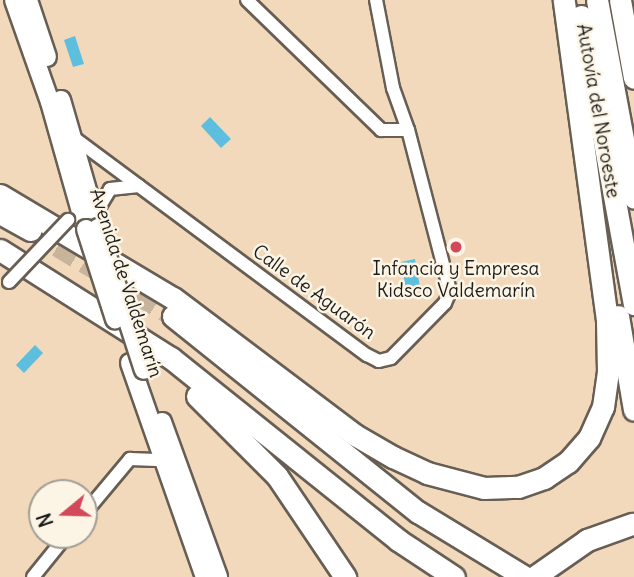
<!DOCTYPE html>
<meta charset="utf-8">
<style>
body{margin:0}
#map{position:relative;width:634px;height:577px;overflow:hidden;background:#f3d9bb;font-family:Delius,sans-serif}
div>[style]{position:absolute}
.water>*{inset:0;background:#5ebedd}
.highway-tunnel>*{height:21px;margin-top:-10.5px;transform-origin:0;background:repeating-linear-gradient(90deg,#c8b39b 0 21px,transparent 0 31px)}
.roads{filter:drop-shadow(2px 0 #675e54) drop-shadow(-2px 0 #675e54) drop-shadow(0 2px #675e54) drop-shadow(0 -2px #675e54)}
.street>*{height:12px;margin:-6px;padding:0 6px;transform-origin:6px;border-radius:6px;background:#fff}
.secondary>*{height:18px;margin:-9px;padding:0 9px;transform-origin:9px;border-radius:9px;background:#fff}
.highway>*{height:21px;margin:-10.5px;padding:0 10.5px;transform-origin:10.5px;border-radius:10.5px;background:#fff}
.bridges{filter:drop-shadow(2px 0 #675e54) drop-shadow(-2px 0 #675e54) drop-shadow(0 2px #675e54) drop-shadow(0 -2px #675e54)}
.street-bridge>*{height:12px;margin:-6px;padding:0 6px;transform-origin:6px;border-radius:6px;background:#fff}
.secondary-bridge>*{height:18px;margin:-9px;padding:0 9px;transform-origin:9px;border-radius:9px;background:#fff}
.dots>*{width:19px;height:19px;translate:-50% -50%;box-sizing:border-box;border:4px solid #fcf5e5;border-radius:50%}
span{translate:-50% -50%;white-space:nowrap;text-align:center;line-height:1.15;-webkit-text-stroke:5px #fcf5e5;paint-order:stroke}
.street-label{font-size:19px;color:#1c1c1c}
.poi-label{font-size:19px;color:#1c1c1c}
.north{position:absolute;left:28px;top:479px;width:70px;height:70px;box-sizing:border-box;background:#fcf5e5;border:2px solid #a29e95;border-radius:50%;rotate:251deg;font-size:19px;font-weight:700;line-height:28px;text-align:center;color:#1c1c1c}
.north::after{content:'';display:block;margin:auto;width:24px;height:32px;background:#d1495b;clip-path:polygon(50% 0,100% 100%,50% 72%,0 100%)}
</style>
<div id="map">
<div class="water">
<div style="clip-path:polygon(75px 36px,84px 64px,73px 67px,64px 40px)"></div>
<div style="clip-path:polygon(210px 117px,231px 139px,221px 148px,201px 126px)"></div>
<div style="clip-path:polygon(415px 259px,420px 287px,406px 289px,401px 262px)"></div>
<div style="clip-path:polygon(35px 345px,43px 353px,24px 373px,16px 365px)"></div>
</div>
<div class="highway-tunnel">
<div style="left:31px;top:230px;width:159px;rotate:31.1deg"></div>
</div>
<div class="roads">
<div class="street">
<div style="left:247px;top:0;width:187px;rotate:44.1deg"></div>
<div style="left:381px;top:130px;width:27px"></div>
<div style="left:73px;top:137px;width:366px;rotate:36.6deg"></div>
<div style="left:367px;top:355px;width:13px;rotate:27deg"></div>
<div style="left:379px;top:361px;width:12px;rotate:-14deg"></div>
<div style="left:391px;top:358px;width:77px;rotate:-45.5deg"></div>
<div style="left:445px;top:303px;width:13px;rotate:-67deg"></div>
<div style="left:450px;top:291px;width:166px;rotate:-104.6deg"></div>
<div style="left:408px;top:130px;width:45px;rotate:-109.7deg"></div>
<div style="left:393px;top:88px;width:90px;rotate:-100.9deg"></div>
<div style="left:94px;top:216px;width:31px;rotate:-59deg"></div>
<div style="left:110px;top:189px;width:29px;rotate:-6deg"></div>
<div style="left:84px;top:514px;width:72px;rotate:-50.1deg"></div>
<div style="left:130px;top:459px;width:33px;rotate:2deg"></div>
<div style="left:33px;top:577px;width:54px;rotate:-51deg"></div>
</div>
<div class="secondary">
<div style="left:14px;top:0;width:108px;rotate:70.6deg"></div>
<div style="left:50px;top:102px;width:132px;rotate:74.2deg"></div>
<div style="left:28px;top:0;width:60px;rotate:71.6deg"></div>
<div style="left:61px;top:100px;width:133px;rotate:73.9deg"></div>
<div style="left:130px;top:363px;width:227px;rotate:70.7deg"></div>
<div style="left:162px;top:422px;width:165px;rotate:70.1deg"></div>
</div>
<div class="highway">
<div style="left:597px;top:0;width:201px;rotate:79.4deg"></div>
<div style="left:620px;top:0;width:79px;rotate:79.8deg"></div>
<div style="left:581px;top:16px;width:293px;rotate:79.6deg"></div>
<div style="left:0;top:195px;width:201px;rotate:30.8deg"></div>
<div style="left:173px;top:298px;width:228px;rotate:37deg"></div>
<div style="left:355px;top:435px;width:44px;rotate:30.1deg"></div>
<div style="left:393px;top:457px;width:38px;rotate:25deg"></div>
<div style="left:427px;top:473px;width:59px;rotate:14.7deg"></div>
<div style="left:484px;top:488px;width:34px;rotate:-2deg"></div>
<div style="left:518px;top:487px;width:28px;rotate:-19deg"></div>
<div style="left:544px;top:478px;width:29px;rotate:-34deg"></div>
<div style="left:568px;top:462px;width:32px;rotate:-49deg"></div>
<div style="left:589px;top:438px;width:34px;rotate:-66deg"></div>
<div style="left:603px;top:407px;width:35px;rotate:-82deg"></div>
<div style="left:608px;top:372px;width:52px;rotate:-91.1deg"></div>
<div style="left:607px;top:320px;width:323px;rotate:-97.7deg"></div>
<div style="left:0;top:213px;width:35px;rotate:29deg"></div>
<div style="left:0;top:250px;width:202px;rotate:32.3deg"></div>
<div style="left:171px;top:358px;width:291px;rotate:38.7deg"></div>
<div style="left:398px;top:540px;width:67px;rotate:33.5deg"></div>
<div style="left:173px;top:316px;width:314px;rotate:38.7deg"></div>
<div style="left:418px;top:512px;width:125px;rotate:31.3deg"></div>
<div style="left:618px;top:316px;width:95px;rotate:80.3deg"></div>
<div style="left:197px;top:396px;width:113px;rotate:45deg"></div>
<div style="left:277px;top:476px;width:122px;rotate:56deg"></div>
<div style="left:534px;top:577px;width:65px;rotate:-34.9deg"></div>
<div style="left:587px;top:540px;width:48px;rotate:-19.6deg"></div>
</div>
</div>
<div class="bridges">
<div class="street-bridge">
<div style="left:9px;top:282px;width:86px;rotate:-46.4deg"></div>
</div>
<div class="secondary-bridge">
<div style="left:98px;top:228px;width:149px;rotate:72.1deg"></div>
<div style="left:86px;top:229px;width:95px;rotate:72.1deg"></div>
</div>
</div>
<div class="dots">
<div style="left:456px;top:247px;background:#d1495b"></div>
</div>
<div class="street-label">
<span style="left:598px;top:111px;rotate:80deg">Autovía del Noroeste</span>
<span style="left:126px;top:283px;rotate:72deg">Avenida de Valdemarín</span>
<span style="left:314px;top:292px;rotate:36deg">Calle de Aguarón</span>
</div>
<div class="poi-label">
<span style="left:456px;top:280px">Infancia y Empresa<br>Kidsco Valdemarín</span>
</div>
<div class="north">N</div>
</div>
